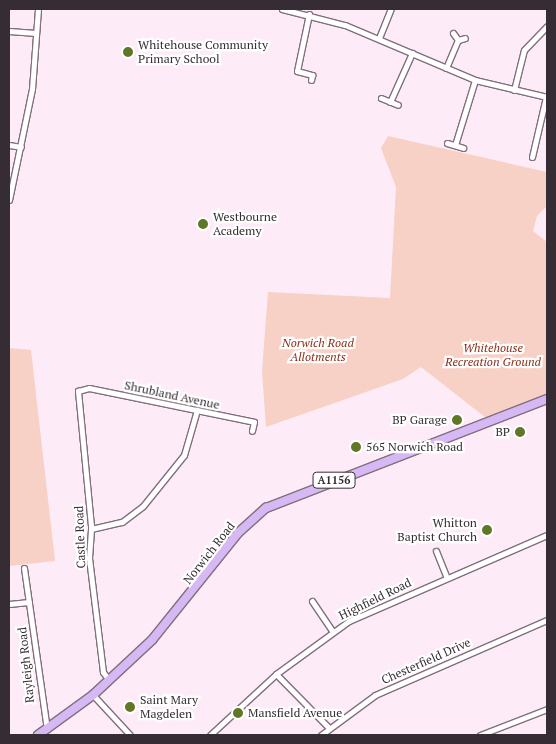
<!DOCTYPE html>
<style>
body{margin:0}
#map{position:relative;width:556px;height:744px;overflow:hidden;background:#fdecf8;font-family:"PT Serif",serif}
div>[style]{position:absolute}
.green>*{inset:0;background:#f7d0c6}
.roads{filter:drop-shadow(1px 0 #816f7c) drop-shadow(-1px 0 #816f7c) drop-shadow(0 1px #816f7c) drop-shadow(0 -1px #816f7c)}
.minor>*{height:5px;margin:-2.5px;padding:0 2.5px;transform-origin:2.5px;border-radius:2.5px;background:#fff}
.primary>*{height:8px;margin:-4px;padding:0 4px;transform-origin:4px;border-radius:4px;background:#d6b9f4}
.dots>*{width:14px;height:14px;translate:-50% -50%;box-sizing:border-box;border:2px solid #fff;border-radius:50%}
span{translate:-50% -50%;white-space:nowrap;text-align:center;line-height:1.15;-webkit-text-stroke:4.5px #fff;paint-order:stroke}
.shield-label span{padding:1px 4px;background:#fff;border:1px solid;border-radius:4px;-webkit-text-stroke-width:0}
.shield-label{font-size:11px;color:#352d33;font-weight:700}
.poi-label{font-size:12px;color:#352d33}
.left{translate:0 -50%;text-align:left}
.right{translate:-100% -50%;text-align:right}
.park-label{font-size:12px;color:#8a2e18;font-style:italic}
.street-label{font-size:12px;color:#352d33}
.frame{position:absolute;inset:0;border:10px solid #352d33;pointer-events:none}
</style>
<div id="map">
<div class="green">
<div style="clip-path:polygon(388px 136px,547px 172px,547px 206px,537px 216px,533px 231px,547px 242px,547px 399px,490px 421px,421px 367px,403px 379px,266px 427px,262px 371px,268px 292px,390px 298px,396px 187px,381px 148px)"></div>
<div style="clip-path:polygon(9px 348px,31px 350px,55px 561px,9px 566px)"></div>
</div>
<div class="roads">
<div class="minor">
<div style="left:282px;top:9px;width:65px;rotate:14.3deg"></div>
<div style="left:345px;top:25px;width:141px;rotate:22.9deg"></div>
<div style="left:475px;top:80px;width:74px;rotate:13.3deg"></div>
<div style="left:309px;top:14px;width:58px;rotate:101.9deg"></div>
<div style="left:297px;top:71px;width:16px;rotate:15deg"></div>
<div style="left:312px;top:75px;width:5px;rotate:101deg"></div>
<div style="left:9px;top:31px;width:27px;rotate:4deg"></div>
<div style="left:453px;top:33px;width:9px;rotate:54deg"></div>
<div style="left:458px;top:40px;width:7px;rotate:-16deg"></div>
<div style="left:379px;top:38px;width:31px;rotate:-68deg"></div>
<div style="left:446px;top:68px;width:30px;rotate:-67deg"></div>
<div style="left:514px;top:90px;width:41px;rotate:-76deg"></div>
<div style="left:524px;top:50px;width:33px;rotate:-46deg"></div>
<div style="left:381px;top:98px;width:18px;rotate:22deg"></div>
<div style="left:390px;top:102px;width:54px;rotate:-65.8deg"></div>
<div style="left:447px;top:143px;width:17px;rotate:17deg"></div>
<div style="left:9px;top:145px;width:12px;rotate:9deg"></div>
<div style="left:455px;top:145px;width:68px;rotate:-72.9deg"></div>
<div style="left:532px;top:157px;width:62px;rotate:-76.9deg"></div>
<div style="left:9px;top:200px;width:113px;rotate:-78.3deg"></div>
<div style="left:32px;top:89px;width:80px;rotate:-85.7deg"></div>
<div style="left:91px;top:529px;width:32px;rotate:-13deg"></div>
<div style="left:122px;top:522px;width:26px;rotate:-37deg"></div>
<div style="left:143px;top:506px;width:65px;rotate:-51.2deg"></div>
<div style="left:184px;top:455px;width:47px;rotate:-73.9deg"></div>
<div style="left:436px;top:551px;width:27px;rotate:68deg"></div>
<div style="left:24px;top:568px;width:163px;rotate:81.9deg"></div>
<div style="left:312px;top:601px;width:37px;rotate:56deg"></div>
<div style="left:9px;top:604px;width:20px;rotate:-6deg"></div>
<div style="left:276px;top:674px;width:74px;rotate:45.5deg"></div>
<div style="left:109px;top:680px;width:10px;rotate:-127deg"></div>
<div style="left:103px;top:672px;width:115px;rotate:-97deg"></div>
<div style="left:89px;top:558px;width:32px;rotate:-86deg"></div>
<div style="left:91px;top:526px;width:136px;rotate:-95.5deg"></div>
<div style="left:78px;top:391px;width:11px;rotate:-15deg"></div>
<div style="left:89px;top:388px;width:168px;rotate:11.6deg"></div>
<div style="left:254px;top:422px;width:9px;rotate:103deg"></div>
<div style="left:93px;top:695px;width:54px;rotate:47.2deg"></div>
<div style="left:210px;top:735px;width:90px;rotate:-42.7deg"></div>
<div style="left:276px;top:674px;width:90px;rotate:-36deg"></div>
<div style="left:349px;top:621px;width:216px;rotate:-23.5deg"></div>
<div style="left:321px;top:735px;width:67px;rotate:-36.5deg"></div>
<div style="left:375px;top:695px;width:188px;rotate:-23.6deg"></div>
<div style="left:480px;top:735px;width:72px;rotate:-21.2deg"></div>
</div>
<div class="primary">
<div style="left:38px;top:735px;width:68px;rotate:-36deg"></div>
<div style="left:93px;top:695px;width:81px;rotate:-43deg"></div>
<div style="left:152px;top:640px;width:137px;rotate:-51.2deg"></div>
<div style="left:238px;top:533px;width:38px;rotate:-42deg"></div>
<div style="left:266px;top:508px;width:301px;rotate:-21.2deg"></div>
</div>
</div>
<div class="dots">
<div style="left:128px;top:52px;background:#607728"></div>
<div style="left:203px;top:224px;background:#607728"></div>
<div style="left:457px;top:420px;background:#607728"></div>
<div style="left:520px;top:432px;background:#607728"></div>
<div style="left:356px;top:447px;background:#607728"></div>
<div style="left:487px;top:530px;background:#607728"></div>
<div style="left:130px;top:707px;background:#607728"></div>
<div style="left:238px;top:713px;background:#607728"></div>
</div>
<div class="shield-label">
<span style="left:334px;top:480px">A1156</span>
</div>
<div class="poi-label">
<span class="left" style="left:138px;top:52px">Whitehouse Community<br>Primary School</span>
<span class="left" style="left:213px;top:224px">Westbourne<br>Academy</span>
<span class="right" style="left:447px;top:420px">BP Garage</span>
<span class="right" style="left:510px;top:432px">BP</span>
<span class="left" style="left:366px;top:447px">565 Norwich Road</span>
<span class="right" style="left:477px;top:530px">Whitton<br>Baptist Church</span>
<span class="left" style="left:140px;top:707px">Saint Mary<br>Magdelen</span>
<span class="left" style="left:248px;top:713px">Mansfield Avenue</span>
</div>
<div class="park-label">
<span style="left:318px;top:350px">Norwich Road<br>Allotments</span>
<span style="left:493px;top:355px">Whitehouse<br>Recreation Ground</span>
</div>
<div class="street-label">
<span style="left:172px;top:395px;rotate:12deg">Shrubland Avenue</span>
<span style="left:80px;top:537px;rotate:-92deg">Castle Road</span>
<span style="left:209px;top:553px;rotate:-52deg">Norwich Road</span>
<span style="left:375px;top:599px;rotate:-26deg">Highfield Road</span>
<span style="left:426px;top:661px;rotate:-24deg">Chesterfield Drive</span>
<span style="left:26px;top:665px;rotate:-96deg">Rayleigh Road</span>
</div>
<div class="frame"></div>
</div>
